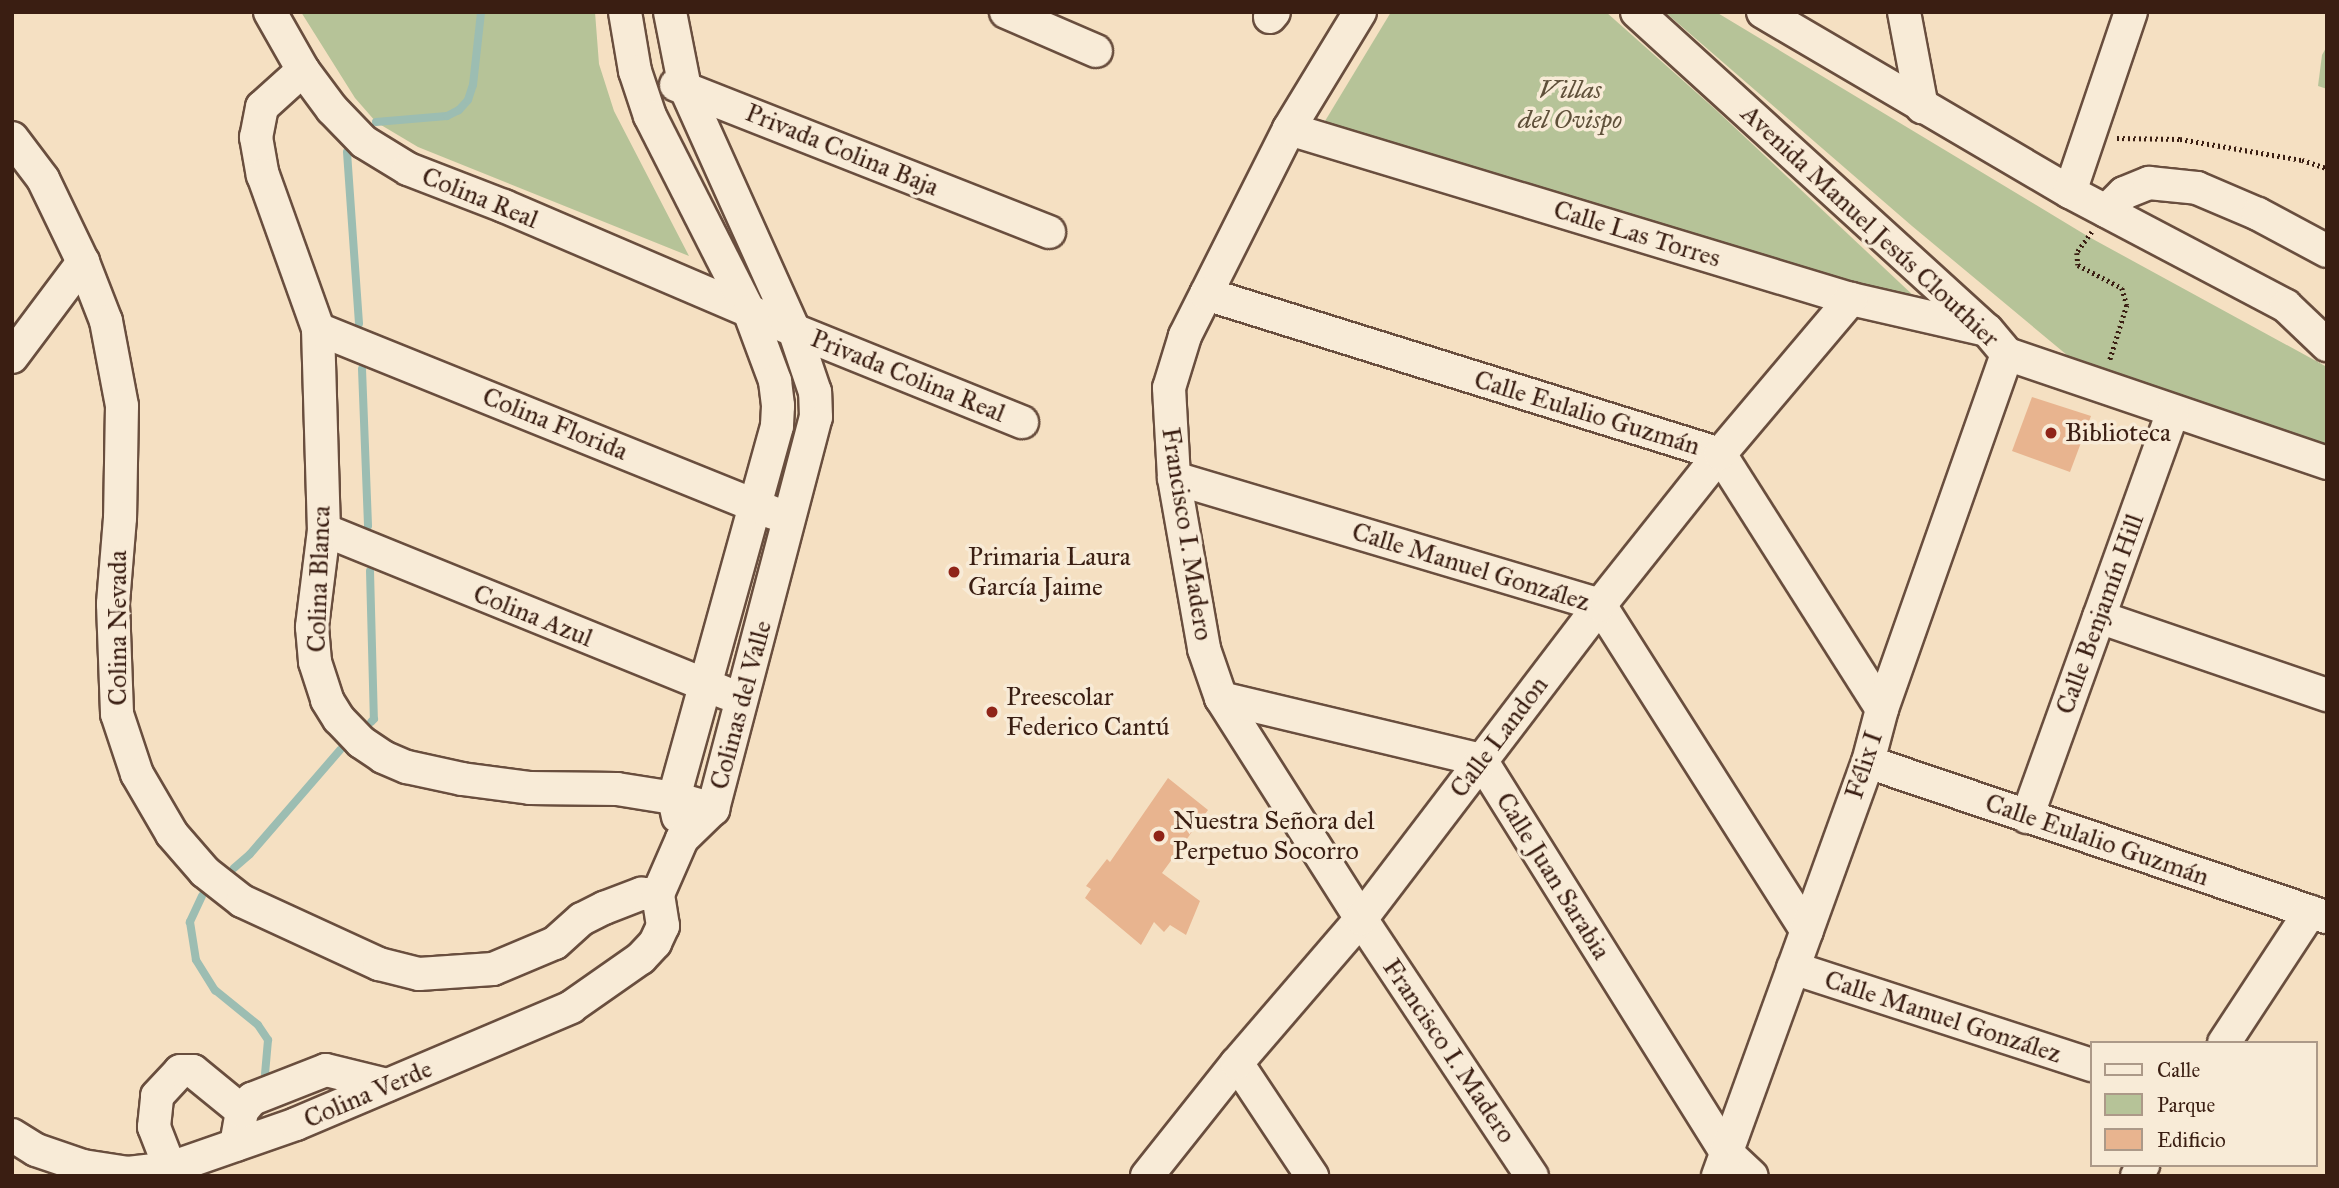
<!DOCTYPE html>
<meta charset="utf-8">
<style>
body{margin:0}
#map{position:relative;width:2339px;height:1188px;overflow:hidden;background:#f5e0c2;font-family:"IM FELL Great Primer",serif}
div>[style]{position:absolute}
.green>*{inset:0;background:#b6c398}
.stream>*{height:8px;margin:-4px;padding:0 4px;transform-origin:4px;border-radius:4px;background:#9cbdb2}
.building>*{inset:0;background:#e8b48f}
.path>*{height:4.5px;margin-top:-2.25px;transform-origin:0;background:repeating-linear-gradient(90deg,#3a1e12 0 2px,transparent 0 5.5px)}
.roads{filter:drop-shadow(2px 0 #694e3e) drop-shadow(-2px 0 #694e3e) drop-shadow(0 2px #694e3e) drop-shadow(0 -2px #694e3e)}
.minor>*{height:32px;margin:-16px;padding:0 16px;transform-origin:16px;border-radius:16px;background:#f8ebd7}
.dots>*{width:19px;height:19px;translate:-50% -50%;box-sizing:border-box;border:4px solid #f8ebd7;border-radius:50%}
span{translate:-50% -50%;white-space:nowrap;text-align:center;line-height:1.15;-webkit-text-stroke:7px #f8ebd7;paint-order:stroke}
.park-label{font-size:26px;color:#5f503a;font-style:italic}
.street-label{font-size:26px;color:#3a1e12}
.poi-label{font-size:26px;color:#3a1e12}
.left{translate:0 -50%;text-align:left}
.frame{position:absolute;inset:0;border:14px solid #3a1e12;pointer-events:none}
.legend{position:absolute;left:2090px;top:1041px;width:228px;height:126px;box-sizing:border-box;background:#f8ebd7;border:2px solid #ac9988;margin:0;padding:9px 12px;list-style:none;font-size:21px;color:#3a1e12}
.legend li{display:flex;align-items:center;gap:14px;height:35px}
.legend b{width:35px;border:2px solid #ac9988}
</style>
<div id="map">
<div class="green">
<div style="clip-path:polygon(301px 12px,595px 12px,599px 64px,614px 111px,689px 256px,418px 147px,376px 122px,355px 98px)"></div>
<div style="clip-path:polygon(1391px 12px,1606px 12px,1715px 109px,1932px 313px,1322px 126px)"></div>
<div style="clip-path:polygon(1665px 12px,1716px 12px,2089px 237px,2327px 367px,2327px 447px,2085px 370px,1912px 226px)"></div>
<div style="clip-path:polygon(2327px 46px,2327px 89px,2318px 86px,2322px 55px)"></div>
</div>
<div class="stream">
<div style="left:376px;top:122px;width:71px;rotate:-4.8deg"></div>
<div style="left:447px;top:116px;width:13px;rotate:-27deg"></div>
<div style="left:459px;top:110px;width:13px;rotate:-48deg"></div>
<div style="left:468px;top:100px;width:16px;rotate:-72deg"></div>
<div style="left:473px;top:85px;width:73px;rotate:-83.7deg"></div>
<div style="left:347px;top:152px;width:172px;rotate:86deg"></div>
<div style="left:362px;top:369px;width:157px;rotate:87.8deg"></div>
<div style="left:370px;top:571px;width:148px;rotate:88.5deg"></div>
<div style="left:374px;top:719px;width:4px;rotate:135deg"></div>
<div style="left:234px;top:868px;width:21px;rotate:-41deg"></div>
<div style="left:250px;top:854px;width:138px;rotate:-49.1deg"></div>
<div style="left:202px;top:896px;width:29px;rotate:115deg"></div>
<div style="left:190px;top:922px;width:38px;rotate:81deg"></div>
<div style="left:196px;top:960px;width:36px;rotate:58deg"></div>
<div style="left:215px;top:990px;width:55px;rotate:39.1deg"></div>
<div style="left:258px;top:1025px;width:18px;rotate:56deg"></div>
<div style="left:268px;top:1040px;width:34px;rotate:95deg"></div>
</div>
<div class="building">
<div style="clip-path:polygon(2032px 397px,2091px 416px,2070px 472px,2012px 451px)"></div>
<div style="clip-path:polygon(1168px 778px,1208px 810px,1162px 873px,1200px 901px,1186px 935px,1170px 925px,1164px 932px,1154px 922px,1141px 945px,1085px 898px,1091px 889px,1086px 886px,1107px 859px,1110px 862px)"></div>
</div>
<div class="path">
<div style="left:2117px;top:138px;width:63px;rotate:0.9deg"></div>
<div style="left:2180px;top:139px;width:124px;rotate:9.8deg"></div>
<div style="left:2302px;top:160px;width:26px;rotate:18deg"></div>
<div style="left:2092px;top:232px;width:26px;rotate:126deg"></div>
<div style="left:2077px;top:253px;width:12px;rotate:85deg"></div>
<div style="left:2078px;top:265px;width:50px;rotate:27.6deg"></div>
<div style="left:2122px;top:288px;width:18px;rotate:74deg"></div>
<div style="left:2127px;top:305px;width:58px;rotate:107.2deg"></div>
</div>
<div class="roads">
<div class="minor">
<div style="left:270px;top:12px;width:67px;rotate:60.4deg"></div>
<div style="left:303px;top:70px;width:49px;rotate:53.4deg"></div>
<div style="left:332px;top:109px;width:46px;rotate:45.9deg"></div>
<div style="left:364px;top:142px;width:52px;rotate:31.5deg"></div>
<div style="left:408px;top:169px;width:103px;rotate:21.1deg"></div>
<div style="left:504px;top:206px;width:315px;rotate:23.2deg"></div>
<div style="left:794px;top:330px;width:246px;rotate:22deg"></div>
<div style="left:625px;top:12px;width:60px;rotate:80.4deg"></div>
<div style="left:635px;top:71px;width:47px;rotate:71.6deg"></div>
<div style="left:650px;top:116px;width:219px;rotate:63.1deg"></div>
<div style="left:749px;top:311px;width:75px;rotate:69.6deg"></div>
<div style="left:775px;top:381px;width:25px;rotate:83deg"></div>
<div style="left:778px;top:406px;width:20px;rotate:93deg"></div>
<div style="left:777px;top:426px;width:386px;rotate:105.5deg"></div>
<div style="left:674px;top:798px;width:19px;rotate:78deg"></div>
<div style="left:1006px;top:12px;width:98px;rotate:23.4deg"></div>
<div style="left:1360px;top:12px;width:137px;rotate:121.3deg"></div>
<div style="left:1289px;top:129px;width:232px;rotate:116.7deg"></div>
<div style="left:1185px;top:336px;width:54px;rotate:107.1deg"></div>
<div style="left:1169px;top:388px;width:90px;rotate:86.8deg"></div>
<div style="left:1174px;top:478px;width:174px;rotate:80deg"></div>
<div style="left:1204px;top:649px;width:52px;rotate:70.9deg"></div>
<div style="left:1221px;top:698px;width:262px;rotate:57.6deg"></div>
<div style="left:1361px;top:919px;width:309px;rotate:56.4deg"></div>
<div style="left:1637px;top:12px;width:473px;rotate:42.3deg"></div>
<div style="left:1987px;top:330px;width:31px;rotate:50deg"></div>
<div style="left:2007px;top:354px;width:338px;rotate:18.8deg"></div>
<div style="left:1763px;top:12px;width:356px;rotate:30.4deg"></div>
<div style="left:2070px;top:192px;width:244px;rotate:27.8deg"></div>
<div style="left:2286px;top:306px;width:57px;rotate:43.6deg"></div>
<div style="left:1904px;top:12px;width:97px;rotate:79.3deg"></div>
<div style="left:1270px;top:17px;width:6px;rotate:-51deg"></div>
<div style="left:303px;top:70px;width:55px;rotate:137.9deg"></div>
<div style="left:262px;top:107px;width:31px;rotate:101deg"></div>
<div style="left:256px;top:137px;width:39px;rotate:80deg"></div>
<div style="left:263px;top:175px;width:164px;rotate:70.3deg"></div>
<div style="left:318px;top:329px;width:201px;rotate:88.3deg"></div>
<div style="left:324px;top:530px;width:98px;rotate:97.1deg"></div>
<div style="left:312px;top:627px;width:35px;rotate:85deg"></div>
<div style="left:315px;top:662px;width:40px;rotate:72deg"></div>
<div style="left:327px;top:700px;width:22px;rotate:58deg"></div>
<div style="left:339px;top:719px;width:32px;rotate:46deg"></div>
<div style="left:361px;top:742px;width:27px;rotate:34deg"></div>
<div style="left:383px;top:757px;width:26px;rotate:23deg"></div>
<div style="left:407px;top:767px;width:56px;rotate:12.3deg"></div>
<div style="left:462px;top:779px;width:69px;rotate:7.5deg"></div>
<div style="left:530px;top:788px;width:87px;rotate:0.7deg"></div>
<div style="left:617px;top:789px;width:58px;rotate:9deg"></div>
<div style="left:674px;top:798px;width:41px;rotate:15.8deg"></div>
<div style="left:676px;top:85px;width:401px;rotate:21.5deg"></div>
<div style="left:1289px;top:129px;width:587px;rotate:16.83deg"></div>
<div style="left:1851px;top:299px;width:134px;rotate:12.9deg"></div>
<div style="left:12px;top:138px;width:51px;rotate:52.9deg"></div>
<div style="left:43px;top:179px;width:92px;rotate:64.3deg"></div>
<div style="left:83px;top:262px;width:63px;rotate:68.7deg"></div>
<div style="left:106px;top:321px;width:86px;rotate:79.3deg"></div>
<div style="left:122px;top:406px;width:112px;rotate:91deg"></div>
<div style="left:120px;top:518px;width:86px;rotate:94.7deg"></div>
<div style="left:113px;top:604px;width:110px;rotate:87.9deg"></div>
<div style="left:117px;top:714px;width:63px;rotate:71.6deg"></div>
<div style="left:137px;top:774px;width:69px;rotate:59.7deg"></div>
<div style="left:172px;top:834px;width:50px;rotate:49deg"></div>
<div style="left:205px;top:872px;width:47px;rotate:38.1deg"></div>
<div style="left:242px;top:901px;width:151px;rotate:24.7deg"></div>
<div style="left:379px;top:964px;width:41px;rotate:14deg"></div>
<div style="left:419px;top:974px;width:74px;rotate:-3.9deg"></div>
<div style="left:493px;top:969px;width:67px;rotate:-22.8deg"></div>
<div style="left:555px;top:943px;width:36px;rotate:-42deg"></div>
<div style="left:582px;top:919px;width:25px;rotate:-27deg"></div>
<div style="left:604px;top:908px;width:40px;rotate:-21deg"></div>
<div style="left:641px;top:894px;width:17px"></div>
<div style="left:2070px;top:192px;width:190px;rotate:-71.3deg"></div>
<div style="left:2106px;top:211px;width:25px;rotate:-45deg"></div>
<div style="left:2124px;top:193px;width:27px;rotate:-22deg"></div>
<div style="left:2149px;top:183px;width:48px;rotate:5.9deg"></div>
<div style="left:2197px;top:188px;width:66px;rotate:23.1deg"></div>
<div style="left:2258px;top:214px;width:78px;rotate:28.2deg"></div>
<div style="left:1206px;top:294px;width:538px;rotate:17.29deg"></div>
<div style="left:1720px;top:454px;width:302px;rotate:57.6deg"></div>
<div style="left:318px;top:329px;width:491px;rotate:22deg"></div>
<div style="left:12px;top:357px;width:119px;rotate:-53.2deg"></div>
<div style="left:1174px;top:478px;width:445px;rotate:16.6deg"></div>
<div style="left:1600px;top:605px;width:386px;rotate:57.6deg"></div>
<div style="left:324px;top:530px;width:434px;rotate:22.1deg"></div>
<div style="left:2099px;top:617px;width:241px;rotate:18.9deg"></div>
<div style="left:1221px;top:698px;width:267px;rotate:13.4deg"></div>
<div style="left:1481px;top:760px;width:462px;rotate:58deg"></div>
<div style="left:1726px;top:1152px;width:35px;rotate:43deg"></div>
<div style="left:1868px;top:762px;width:484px;rotate:18.7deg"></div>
<div style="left:2027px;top:817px;width:431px;rotate:-70.2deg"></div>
<div style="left:658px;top:894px;width:60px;rotate:-66.4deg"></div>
<div style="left:682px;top:839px;width:43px;rotate:-44.1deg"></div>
<div style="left:713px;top:809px;width:405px;rotate:-75.3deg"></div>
<div style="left:816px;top:417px;width:25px;rotate:-92deg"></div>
<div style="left:815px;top:392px;width:65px;rotate:-108.7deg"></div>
<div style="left:794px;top:330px;width:265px;rotate:-114.2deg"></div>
<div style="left:685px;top:88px;width:77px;rotate:-101.2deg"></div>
<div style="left:1793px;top:968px;width:314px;rotate:18deg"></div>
<div style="left:2224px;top:1043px;width:157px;rotate:-56.7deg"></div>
<div style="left:1237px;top:1063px;width:136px;rotate:56.4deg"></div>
<div style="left:12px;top:1135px;width:28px;rotate:32deg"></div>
<div style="left:36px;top:1150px;width:50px;rotate:18.8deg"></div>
<div style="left:83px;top:1166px;width:46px;rotate:8.8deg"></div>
<div style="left:128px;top:1173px;width:42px;rotate:-6.8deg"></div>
<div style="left:170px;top:1168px;width:133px;rotate:-19.2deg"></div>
<div style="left:296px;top:1124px;width:299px;rotate:-23deg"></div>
<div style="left:571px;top:1007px;width:85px;rotate:-35deg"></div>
<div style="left:641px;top:958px;width:21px;rotate:-47deg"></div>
<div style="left:655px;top:943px;width:19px;rotate:-65deg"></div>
<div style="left:663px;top:926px;width:32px;rotate:-99deg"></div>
<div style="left:236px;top:1145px;width:35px;rotate:-80deg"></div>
<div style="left:242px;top:1111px;width:16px;rotate:-50deg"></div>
<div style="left:252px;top:1099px;width:79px;rotate:-21.4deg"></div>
<div style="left:326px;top:1070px;width:63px;rotate:13.8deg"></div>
<div style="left:170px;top:1168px;width:44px;rotate:-111.3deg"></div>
<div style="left:154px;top:1127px;width:31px;rotate:-84deg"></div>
<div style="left:157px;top:1096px;width:34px;rotate:-47deg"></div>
<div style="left:180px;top:1071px;width:13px"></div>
<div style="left:193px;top:1071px;width:63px;rotate:39.2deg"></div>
<div style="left:1147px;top:1176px;width:144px;rotate:-51.5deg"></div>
<div style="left:1237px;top:1063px;width:190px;rotate:-49.3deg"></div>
<div style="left:1361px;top:919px;width:395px;rotate:-52.7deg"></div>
<div style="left:1600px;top:605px;width:193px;rotate:-51.5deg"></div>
<div style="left:1720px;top:454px;width:203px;rotate:-49.8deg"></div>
<div style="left:1718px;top:1176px;width:440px;rotate:-70.1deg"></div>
<div style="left:1868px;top:762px;width:55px;rotate:-75.2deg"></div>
<div style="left:1882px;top:709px;width:376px;rotate:-70.6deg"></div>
<div style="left:2137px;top:1176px;width:13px;rotate:-61deg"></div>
</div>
</div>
<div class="dots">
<div style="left:2051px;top:433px;background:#8f2418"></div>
<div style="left:954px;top:572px;background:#8f2418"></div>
<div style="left:992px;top:712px;background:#8f2418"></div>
<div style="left:1159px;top:836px;background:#8f2418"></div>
</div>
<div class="park-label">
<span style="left:1570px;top:105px">Villas<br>del Ovispo</span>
</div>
<div class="street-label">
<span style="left:842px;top:150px;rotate:22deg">Privada Colina Baja</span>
<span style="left:480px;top:198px;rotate:22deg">Colina Real</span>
<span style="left:1870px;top:226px;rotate:43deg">Avenida Manuel Jesús Clouthier</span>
<span style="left:1637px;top:234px;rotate:17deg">Calle Las Torres</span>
<span style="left:908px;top:376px;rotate:22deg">Privada Colina Real</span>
<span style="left:1587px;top:413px;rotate:17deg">Calle Eulalio Guzmán</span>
<span style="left:555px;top:424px;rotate:22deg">Colina Florida</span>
<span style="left:1187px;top:534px;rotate:81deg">Francisco I. Madero</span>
<span style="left:1471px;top:567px;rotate:17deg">Calle Manuel González</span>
<span style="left:319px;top:579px;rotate:-88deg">Colina Blanca</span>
<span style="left:2100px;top:614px;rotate:-70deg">Calle Benjamín Hill</span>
<span style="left:533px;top:616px;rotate:22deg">Colina Azul</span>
<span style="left:118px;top:628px;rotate:-90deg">Colina Nevada</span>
<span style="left:741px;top:705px;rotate:-75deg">Colinas del Valle</span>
<span style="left:1499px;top:737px;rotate:-53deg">Calle Landon</span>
<span style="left:1864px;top:765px;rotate:-72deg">Félix I</span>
<span style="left:2097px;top:840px;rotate:19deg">Calle Eulalio Guzmán</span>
<span style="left:1553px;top:876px;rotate:58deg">Calle Juan Sarabia</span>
<span style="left:1943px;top:1017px;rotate:18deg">Calle Manuel González</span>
<span style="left:1449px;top:1051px;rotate:56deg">Francisco I. Madero</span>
<span style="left:368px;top:1094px;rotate:-23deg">Colina Verde</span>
</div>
<div class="poi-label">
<span class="left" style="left:2065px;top:433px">Biblioteca</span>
<span class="left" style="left:968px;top:572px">Primaria Laura<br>García Jaime</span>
<span class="left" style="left:1006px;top:712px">Preescolar<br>Federico Cantú</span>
<span class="left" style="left:1173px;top:836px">Nuestra Señora del<br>Perpetuo Socorro</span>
</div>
<div class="frame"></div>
<ul class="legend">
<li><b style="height:9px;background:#f8ebd7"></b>Calle</li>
<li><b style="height:19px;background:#b6c398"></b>Parque</li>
<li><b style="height:19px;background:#e8b48f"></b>Edificio</li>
</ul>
</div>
